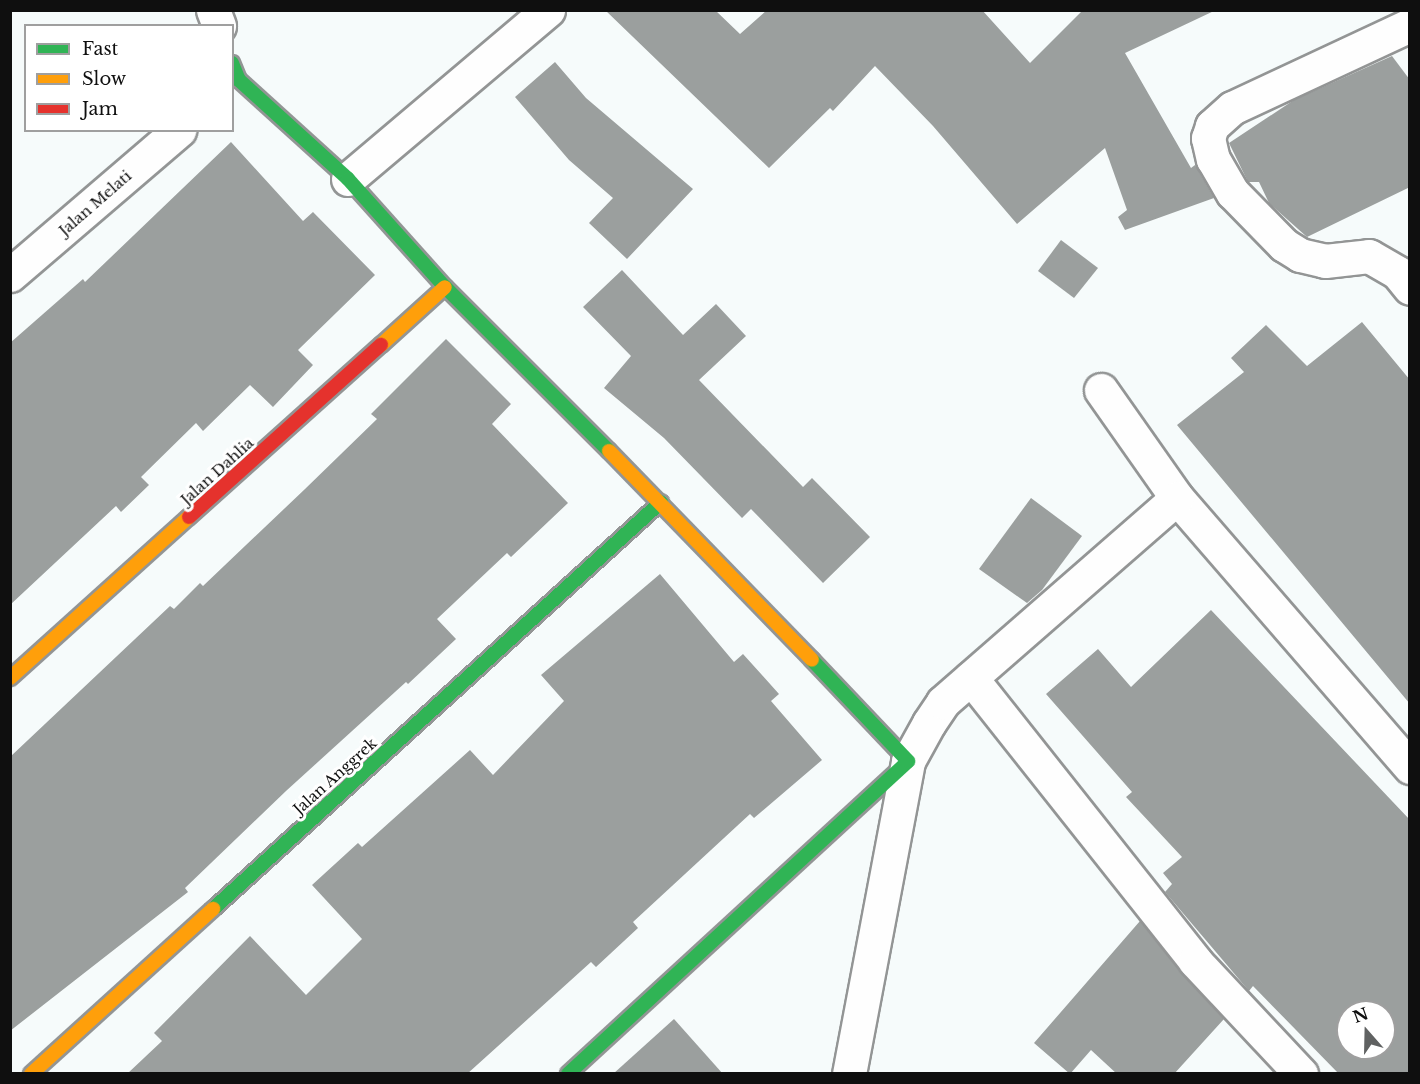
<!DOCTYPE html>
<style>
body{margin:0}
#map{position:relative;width:1420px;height:1084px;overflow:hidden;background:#f6fbfb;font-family:"Libre Baskerville",serif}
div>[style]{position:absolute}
.building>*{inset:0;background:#9b9f9e}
.roads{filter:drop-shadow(2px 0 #939595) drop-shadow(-2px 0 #939595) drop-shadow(0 2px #939595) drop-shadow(0 -2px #939595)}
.street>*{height:33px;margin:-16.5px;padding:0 16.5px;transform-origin:16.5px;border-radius:16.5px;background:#fefefe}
.fast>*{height:14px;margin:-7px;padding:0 7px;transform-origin:7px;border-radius:7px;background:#30b455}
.slow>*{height:14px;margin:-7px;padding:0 7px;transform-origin:7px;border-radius:7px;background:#ff9f0a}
.jam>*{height:14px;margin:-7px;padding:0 7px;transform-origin:7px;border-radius:7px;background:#e5322d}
span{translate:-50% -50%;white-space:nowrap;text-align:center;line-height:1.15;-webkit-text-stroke:6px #fff;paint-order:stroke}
.street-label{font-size:15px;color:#0f0f0f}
.frame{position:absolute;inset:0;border:12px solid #0f0f0f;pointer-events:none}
.legend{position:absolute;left:24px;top:24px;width:210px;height:108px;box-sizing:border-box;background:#fff;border:2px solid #9f9f9f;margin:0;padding:8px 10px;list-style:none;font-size:18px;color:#0f0f0f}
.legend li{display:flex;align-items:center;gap:12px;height:30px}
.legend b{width:30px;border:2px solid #9f9f9f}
.north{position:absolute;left:1336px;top:1000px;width:60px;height:60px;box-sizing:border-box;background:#fff;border:2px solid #9f9f9f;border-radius:50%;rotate:340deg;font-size:16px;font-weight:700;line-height:24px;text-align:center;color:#0f0f0f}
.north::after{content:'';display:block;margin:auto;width:21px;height:27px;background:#606262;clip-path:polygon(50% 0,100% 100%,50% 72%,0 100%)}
</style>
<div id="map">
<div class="building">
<div style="clip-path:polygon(605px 10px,715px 10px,740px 34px,767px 10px,982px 10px,1030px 63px,1083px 10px,1216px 10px,1125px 53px,1191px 168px,1195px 165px,1214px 198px,1125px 230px,1118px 217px,1127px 210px,1105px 148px,1017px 224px,933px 126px,875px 66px,833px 111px,830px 108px,769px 168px)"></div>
<div style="clip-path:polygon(1392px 56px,1410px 80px,1410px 187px,1307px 237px,1269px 203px,1259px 182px,1248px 182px,1229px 143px,1294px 100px)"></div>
<div style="clip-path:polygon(555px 62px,586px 98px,693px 189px,627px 259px,589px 223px,613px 198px,569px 160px,515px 97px)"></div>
<div style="clip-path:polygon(231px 142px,303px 221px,313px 212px,375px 275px,298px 350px,313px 365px,273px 407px,250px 385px,203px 431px,196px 423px,141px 477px,149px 485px,121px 512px,116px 506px,10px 605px,10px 343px,83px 279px,85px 282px)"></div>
<div style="clip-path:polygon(1061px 240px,1098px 268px,1074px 298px,1038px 271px)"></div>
<div style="clip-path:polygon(622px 270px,683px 335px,716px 304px,746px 336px,699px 380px,803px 487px,812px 478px,870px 537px,823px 583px,751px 509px,742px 518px,664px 438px,604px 388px,631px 356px,583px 307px)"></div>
<div style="clip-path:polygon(1362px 322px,1410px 380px,1410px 704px,1177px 425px,1244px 372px,1231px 358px,1266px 325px,1307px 366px)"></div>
<div style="clip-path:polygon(446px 339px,511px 404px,492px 424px,568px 503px,511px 557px,507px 553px,437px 619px,456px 639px,408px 684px,406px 682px,286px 791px,185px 888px,188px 892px,10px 1031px,10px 757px,170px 606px,174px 609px,200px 583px,203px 586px,305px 489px,377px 419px,371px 414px)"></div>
<div style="clip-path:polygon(1031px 498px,1082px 536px,1042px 590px,1027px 603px,979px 569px)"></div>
<div style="clip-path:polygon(660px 574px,734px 662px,743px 654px,779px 694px,771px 701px,822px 760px,754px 818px,750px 814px,633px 922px,638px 928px,596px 967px,591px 962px,467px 1074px,127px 1074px,162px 1041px,154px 1033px,250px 936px,306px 995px,362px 939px,312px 885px,358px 843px,362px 847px,470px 750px,493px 775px,564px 701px,541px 675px)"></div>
<div style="clip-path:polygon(evenodd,1211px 610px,1410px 820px,1410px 1074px,1339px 1074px,1253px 986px,1249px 991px,1165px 892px,1172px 884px,1163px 873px,1182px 857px,1126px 797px,1132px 792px,1046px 694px,1098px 649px,1131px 687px,1211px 610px,1348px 1012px,1384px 1012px,1384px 1048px,1348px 1048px,1348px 1012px)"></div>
<div style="clip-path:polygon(1140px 921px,1224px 1019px,1174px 1074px,1117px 1074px,1091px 1050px,1070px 1074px,1034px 1043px)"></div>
<div style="clip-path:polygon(674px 1019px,723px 1074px,613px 1074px)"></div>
</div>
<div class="roads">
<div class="street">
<div style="left:213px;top:10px;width:17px;rotate:69deg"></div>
<div style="left:1410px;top:25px;width:196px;rotate:155deg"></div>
<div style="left:1232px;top:108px;width:27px;rotate:138deg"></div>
<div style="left:1212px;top:126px;width:13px;rotate:108deg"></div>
<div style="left:1208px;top:138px;width:22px;rotate:77deg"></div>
<div style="left:1213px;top:159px;width:39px;rotate:60deg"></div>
<div style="left:1233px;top:193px;width:73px;rotate:45.6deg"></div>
<div style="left:1284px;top:245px;width:19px;rotate:32deg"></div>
<div style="left:1300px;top:255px;width:26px;rotate:13deg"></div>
<div style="left:1325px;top:261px;width:44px;rotate:-6.5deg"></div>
<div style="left:1369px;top:256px;width:34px;rotate:30deg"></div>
<div style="left:1398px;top:273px;width:19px;rotate:51deg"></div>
<div style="left:348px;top:179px;width:262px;rotate:-40.2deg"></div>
<div style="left:10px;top:275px;width:223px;rotate:-40.6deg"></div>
<div style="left:1101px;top:390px;width:132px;rotate:54.9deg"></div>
<div style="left:1177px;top:498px;width:356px;rotate:49.1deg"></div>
<div style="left:971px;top:678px;width:361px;rotate:51.6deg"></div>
<div style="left:1195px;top:961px;width:155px;rotate:46.8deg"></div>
<div style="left:849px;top:1074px;width:319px;rotate:-79.3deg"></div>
<div style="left:908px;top:761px;width:43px;rotate:-61.1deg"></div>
<div style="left:929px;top:723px;width:25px;rotate:-56deg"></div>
<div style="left:943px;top:702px;width:310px;rotate:-41.1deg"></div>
</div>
<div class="fast">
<div style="left:232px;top:63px;width:18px;rotate:68deg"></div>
<div style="left:239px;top:80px;width:147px;rotate:42.2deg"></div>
<div style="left:348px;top:179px;width:145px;rotate:48.1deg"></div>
<div style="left:445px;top:287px;width:232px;rotate:45deg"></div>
<div style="left:213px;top:909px;width:605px;rotate:-42.25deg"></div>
<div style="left:568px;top:1074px;width:462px;rotate:-42.6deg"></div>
<div style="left:908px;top:761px;width:139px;rotate:-133.5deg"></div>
</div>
<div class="slow">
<div style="left:381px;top:345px;width:86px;rotate:-42.2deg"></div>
<div style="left:609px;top:451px;width:291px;rotate:45.8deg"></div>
<div style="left:10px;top:678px;width:241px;rotate:-42deg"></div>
<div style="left:31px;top:1074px;width:246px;rotate:-42.2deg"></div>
</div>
<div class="jam">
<div style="left:189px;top:517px;width:258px;rotate:-41.9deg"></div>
</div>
</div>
<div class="street-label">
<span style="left:95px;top:203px;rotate:-41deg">Jalan Melati</span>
<span style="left:217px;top:471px;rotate:-42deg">Jalan Dahlia</span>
<span style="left:335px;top:776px;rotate:-42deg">Jalan Anggrek</span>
</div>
<div class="frame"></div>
<ul class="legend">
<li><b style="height:8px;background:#30b455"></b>Fast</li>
<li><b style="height:8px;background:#ff9f0a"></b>Slow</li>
<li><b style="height:8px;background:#e5322d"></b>Jam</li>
</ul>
<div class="north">N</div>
</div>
